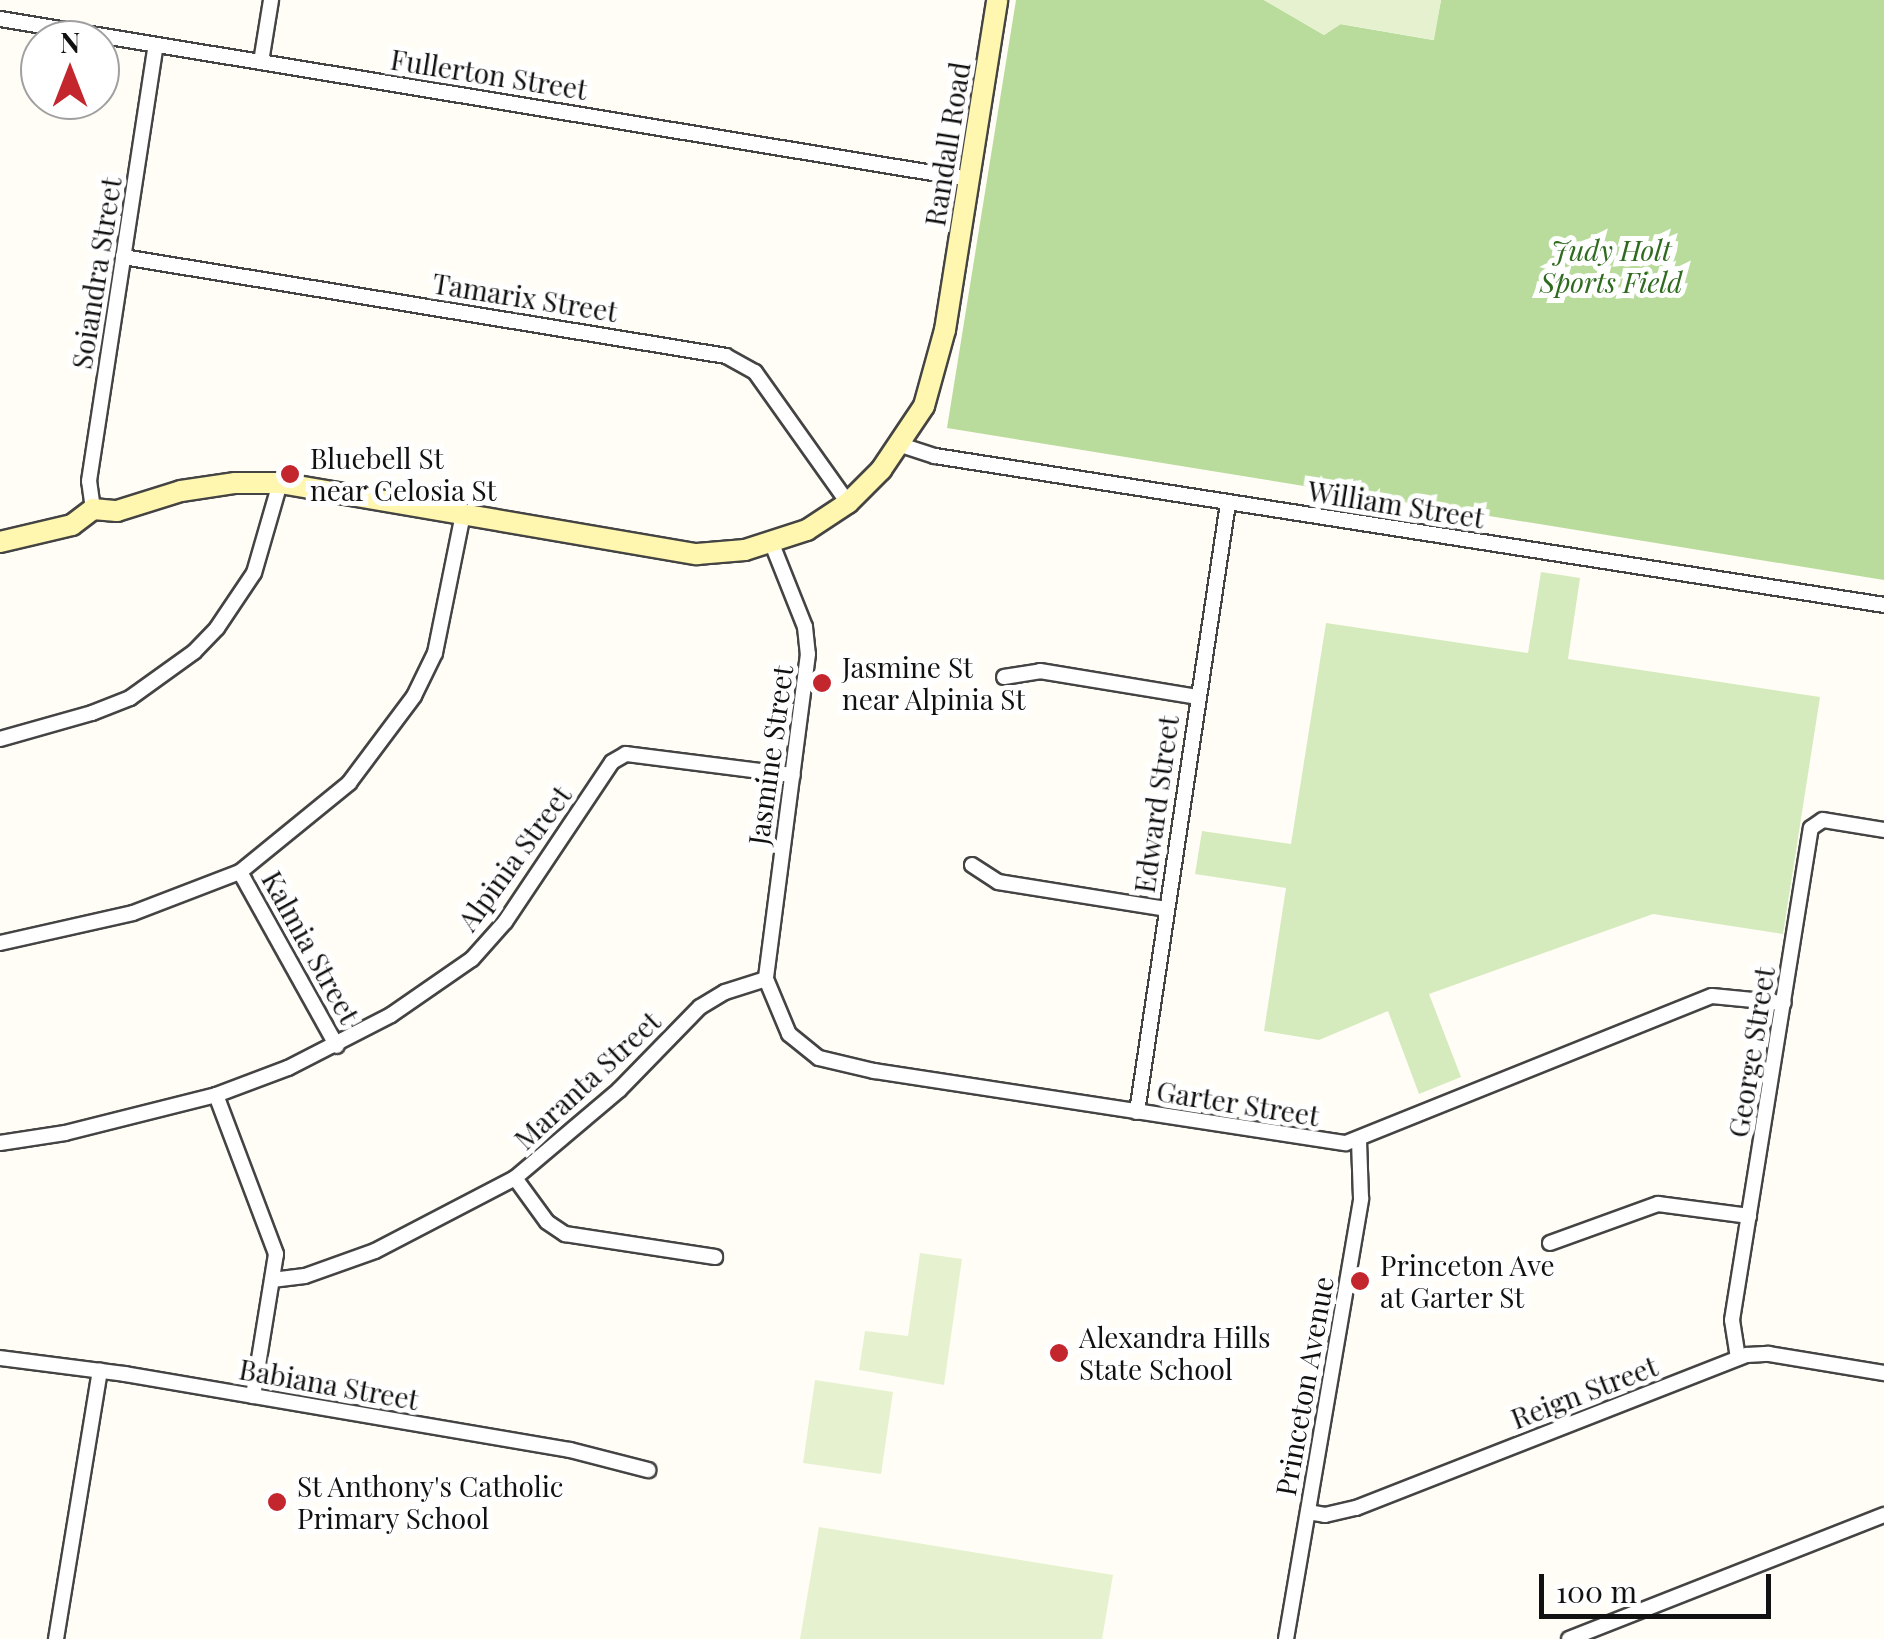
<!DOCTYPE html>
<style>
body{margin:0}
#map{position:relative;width:1884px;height:1639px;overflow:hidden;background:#fffdf5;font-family:"Playfair Display",serif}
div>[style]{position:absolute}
.green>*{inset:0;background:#d5ebbd}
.forest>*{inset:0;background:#b9dc9c}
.pitch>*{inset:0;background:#e6f2cf}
.roads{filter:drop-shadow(2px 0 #444) drop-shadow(-2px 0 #444) drop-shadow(0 2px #444) drop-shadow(0 -2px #444)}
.street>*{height:14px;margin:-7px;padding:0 7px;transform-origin:7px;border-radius:7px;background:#fff}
.secondary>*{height:20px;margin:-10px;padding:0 10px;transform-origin:10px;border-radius:10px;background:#fff6b0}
.dots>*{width:28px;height:28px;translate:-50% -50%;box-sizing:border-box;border:5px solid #fff;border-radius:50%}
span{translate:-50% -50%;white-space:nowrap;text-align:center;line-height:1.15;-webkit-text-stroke:10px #fff;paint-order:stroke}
.street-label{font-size:28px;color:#111}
.park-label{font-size:28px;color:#2f6b1f;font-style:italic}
.poi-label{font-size:28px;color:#111}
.left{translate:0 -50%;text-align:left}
.north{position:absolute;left:20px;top:20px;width:100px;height:100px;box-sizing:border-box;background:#fff;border:2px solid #a0a0a0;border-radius:50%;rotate:0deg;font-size:28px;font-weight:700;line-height:40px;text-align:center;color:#111}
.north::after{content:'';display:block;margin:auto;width:35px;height:45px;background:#c4262e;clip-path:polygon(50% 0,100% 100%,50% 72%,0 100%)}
.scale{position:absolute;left:1539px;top:1574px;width:232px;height:45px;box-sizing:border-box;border:5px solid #111;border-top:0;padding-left:12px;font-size:30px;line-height:35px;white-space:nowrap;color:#111;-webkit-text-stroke:8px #fff;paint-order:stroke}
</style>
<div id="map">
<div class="green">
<div style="clip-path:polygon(1541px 572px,1580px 578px,1568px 659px,1820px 697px,1783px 934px,1653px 914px,1429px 994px,1461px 1077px,1419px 1094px,1388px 1011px,1319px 1040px,1264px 1031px,1286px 888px,1195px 874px,1202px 831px,1291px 844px,1326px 623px,1528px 653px)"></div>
</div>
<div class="forest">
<div style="clip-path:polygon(1016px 0,1264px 0,1324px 35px,1340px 24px,1433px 40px,1441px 0,1884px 0,1884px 580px,947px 428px)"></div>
</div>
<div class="pitch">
<div style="clip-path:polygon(1264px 0,1441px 0,1434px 40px,1341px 24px,1324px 35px)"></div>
<div style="clip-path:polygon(920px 1253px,962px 1259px,944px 1385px,859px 1370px,865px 1331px,908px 1336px)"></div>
<div style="clip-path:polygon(815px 1380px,893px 1392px,881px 1474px,803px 1463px)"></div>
<div style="clip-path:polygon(819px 1527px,1113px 1575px,1102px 1639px,800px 1639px)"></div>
</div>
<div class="roads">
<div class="street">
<div style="left:0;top:19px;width:982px;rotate:9.38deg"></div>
<div style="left:261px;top:62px;width:63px;rotate:-80.8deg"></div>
<div style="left:123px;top:257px;width:611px;rotate:9.32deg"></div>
<div style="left:726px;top:356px;width:33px;rotate:29deg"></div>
<div style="left:755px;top:372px;width:161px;rotate:54.6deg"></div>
<div style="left:901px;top:445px;width:36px;rotate:18deg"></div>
<div style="left:935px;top:456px;width:961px;rotate:8.92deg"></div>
<div style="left:93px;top:509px;width:28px;rotate:-98deg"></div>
<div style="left:89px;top:481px;width:441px;rotate:-81.3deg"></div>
<div style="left:772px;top:544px;width:89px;rotate:68.3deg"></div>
<div style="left:805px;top:627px;width:27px;rotate:84deg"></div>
<div style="left:808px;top:654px;width:328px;rotate:97.4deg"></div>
<div style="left:766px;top:979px;width:60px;rotate:67.3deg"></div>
<div style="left:789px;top:1034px;width:38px;rotate:39deg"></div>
<div style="left:819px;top:1058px;width:57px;rotate:13.3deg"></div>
<div style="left:874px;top:1071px;width:477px;rotate:8.7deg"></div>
<div style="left:1346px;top:1143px;width:394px;rotate:-21.9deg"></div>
<div style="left:1712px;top:996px;width:72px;rotate:5.6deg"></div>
<div style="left:1004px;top:677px;width:36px;rotate:-9deg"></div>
<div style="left:1040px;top:671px;width:159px;rotate:9.4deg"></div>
<div style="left:0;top:739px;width:96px;rotate:-15.8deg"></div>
<div style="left:92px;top:713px;width:41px;rotate:-21.5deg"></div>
<div style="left:130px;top:698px;width:79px;rotate:-35.7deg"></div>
<div style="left:194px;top:652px;width:33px;rotate:-46deg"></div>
<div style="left:217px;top:628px;width:66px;rotate:-56.1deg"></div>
<div style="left:254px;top:573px;width:94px;rotate:-73.9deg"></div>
<div style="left:972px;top:865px;width:31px;rotate:33deg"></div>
<div style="left:998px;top:882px;width:170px;rotate:9.1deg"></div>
<div style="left:240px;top:872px;width:199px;rotate:60.9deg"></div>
<div style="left:0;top:943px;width:136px;rotate:-12.7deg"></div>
<div style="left:133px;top:913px;width:115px;rotate:-21deg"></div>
<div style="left:240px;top:872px;width:141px;rotate:-39.2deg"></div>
<div style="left:349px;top:783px;width:109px;rotate:-53.2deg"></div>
<div style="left:414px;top:696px;width:48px;rotate:-64deg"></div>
<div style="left:435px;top:653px;width:142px;rotate:-78.6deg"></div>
<div style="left:216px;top:1095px;width:170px;rotate:69.3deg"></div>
<div style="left:276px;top:1254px;width:144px;rotate:99.2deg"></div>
<div style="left:1137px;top:1112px;width:616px;rotate:-81.5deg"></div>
<div style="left:0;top:1143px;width:66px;rotate:-8.7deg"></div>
<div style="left:65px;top:1133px;width:156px;rotate:-14.1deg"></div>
<div style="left:216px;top:1095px;width:77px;rotate:-20.6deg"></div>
<div style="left:288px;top:1068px;width:116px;rotate:-27.2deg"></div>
<div style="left:391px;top:1015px;width:98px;rotate:-34.7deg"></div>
<div style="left:472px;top:959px;width:50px;rotate:-48.3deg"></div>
<div style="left:505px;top:922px;width:192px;rotate:-56.2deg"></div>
<div style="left:612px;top:762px;width:16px;rotate:-30deg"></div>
<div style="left:626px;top:754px;width:168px;rotate:7.2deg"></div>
<div style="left:515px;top:1178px;width:54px;rotate:54deg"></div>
<div style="left:547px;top:1222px;width:22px;rotate:34deg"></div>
<div style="left:565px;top:1234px;width:152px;rotate:8.7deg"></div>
<div style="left:1550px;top:1243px;width:115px;rotate:-19.9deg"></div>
<div style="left:1658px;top:1204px;width:92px;rotate:7.5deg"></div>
<div style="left:272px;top:1280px;width:33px;rotate:-7deg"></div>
<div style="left:305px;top:1276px;width:74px;rotate:-19.7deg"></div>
<div style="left:375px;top:1251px;width:158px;rotate:-27.5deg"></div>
<div style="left:515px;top:1178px;width:136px;rotate:-40.2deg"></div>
<div style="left:619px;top:1090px;width:116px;rotate:-45.7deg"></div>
<div style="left:700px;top:1007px;width:29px;rotate:-31deg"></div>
<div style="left:725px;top:992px;width:43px;rotate:-17.6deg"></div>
<div style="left:0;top:1358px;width:126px;rotate:7.3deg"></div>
<div style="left:125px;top:1374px;width:451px;rotate:9.7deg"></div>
<div style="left:570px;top:1450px;width:81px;rotate:14.4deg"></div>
<div style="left:1738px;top:1358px;width:38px;rotate:-99deg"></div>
<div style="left:1732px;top:1320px;width:498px;rotate:-80.9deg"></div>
<div style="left:1811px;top:828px;width:14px;rotate:-34deg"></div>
<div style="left:1823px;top:820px;width:62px;rotate:9.3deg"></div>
<div style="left:1308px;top:1512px;width:17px;rotate:10deg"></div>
<div style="left:1325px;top:1515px;width:32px;rotate:-13deg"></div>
<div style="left:1356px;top:1508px;width:420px;rotate:-21.4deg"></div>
<div style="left:1747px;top:1355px;width:22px;rotate:-3deg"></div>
<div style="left:1769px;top:1354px;width:117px;rotate:9.4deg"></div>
<div style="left:56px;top:1639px;width:272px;rotate:-80.7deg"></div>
<div style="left:1286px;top:1639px;width:447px;rotate:-80.3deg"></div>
<div style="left:1361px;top:1198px;width:58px;rotate:-92deg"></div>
<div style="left:1569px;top:1639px;width:339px;rotate:-21.5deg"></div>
</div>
<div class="secondary">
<div style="left:0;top:542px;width:74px;rotate:-13.3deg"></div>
<div style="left:72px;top:525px;width:26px;rotate:-37deg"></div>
<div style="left:93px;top:509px;width:24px;rotate:5deg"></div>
<div style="left:117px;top:511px;width:67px;rotate:-17.4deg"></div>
<div style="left:181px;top:491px;width:55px;rotate:-8.4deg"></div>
<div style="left:235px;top:483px;width:45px"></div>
<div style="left:280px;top:483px;width:423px;rotate:9.7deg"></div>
<div style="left:697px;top:554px;width:48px;rotate:-4.8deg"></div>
<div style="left:745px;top:550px;width:65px;rotate:-17.9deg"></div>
<div style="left:807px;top:530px;width:49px;rotate:-33.4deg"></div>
<div style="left:848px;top:503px;width:47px;rotate:-45deg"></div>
<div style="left:881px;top:470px;width:77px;rotate:-56.1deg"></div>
<div style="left:924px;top:406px;width:79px;rotate:-74.6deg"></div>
<div style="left:945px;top:330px;width:334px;rotate:-81deg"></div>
</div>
</div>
<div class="dots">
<div style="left:290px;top:474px;background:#c4262e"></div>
<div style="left:822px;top:683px;background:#c4262e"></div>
<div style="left:1360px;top:1281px;background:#c4262e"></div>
<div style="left:1059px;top:1353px;background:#c4262e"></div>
<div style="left:277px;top:1502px;background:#c4262e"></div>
</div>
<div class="street-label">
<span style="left:489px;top:74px;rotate:9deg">Fullerton Street</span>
<span style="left:947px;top:144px;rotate:-81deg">Randall Road</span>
<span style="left:96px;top:273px;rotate:-81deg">Soiandra Street</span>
<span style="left:525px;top:297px;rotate:9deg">Tamarix Street</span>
<span style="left:1396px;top:504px;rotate:9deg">William Street</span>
<span style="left:770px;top:755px;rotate:-82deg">Jasmine Street</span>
<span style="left:1156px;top:804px;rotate:-82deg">Edward Street</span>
<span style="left:514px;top:858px;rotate:-54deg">Alpinia Street</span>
<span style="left:311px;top:947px;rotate:61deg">Kalmia Street</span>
<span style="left:1751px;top:1052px;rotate:-81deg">George Street</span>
<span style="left:587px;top:1080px;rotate:-43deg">Maranta Street</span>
<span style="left:1238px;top:1103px;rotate:9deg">Garter Street</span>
<span style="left:329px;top:1384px;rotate:10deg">Babiana Street</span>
<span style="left:1304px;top:1386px;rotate:-80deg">Princeton Avenue</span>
<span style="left:1584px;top:1392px;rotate:-21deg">Reign Street</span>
</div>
<div class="park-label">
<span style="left:1611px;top:266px">Judy Holt<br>Sports Field</span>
</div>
<div class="poi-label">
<span class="left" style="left:310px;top:474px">Bluebell St<br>near Celosia St</span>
<span class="left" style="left:842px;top:683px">Jasmine St<br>near Alpinia St</span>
<span class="left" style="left:1380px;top:1281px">Princeton Ave<br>at Garter St</span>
<span class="left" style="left:1079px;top:1353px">Alexandra Hills<br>State School</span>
<span class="left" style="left:297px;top:1502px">St Anthony's Catholic<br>Primary School</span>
</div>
<div class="north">N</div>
<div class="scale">100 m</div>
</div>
